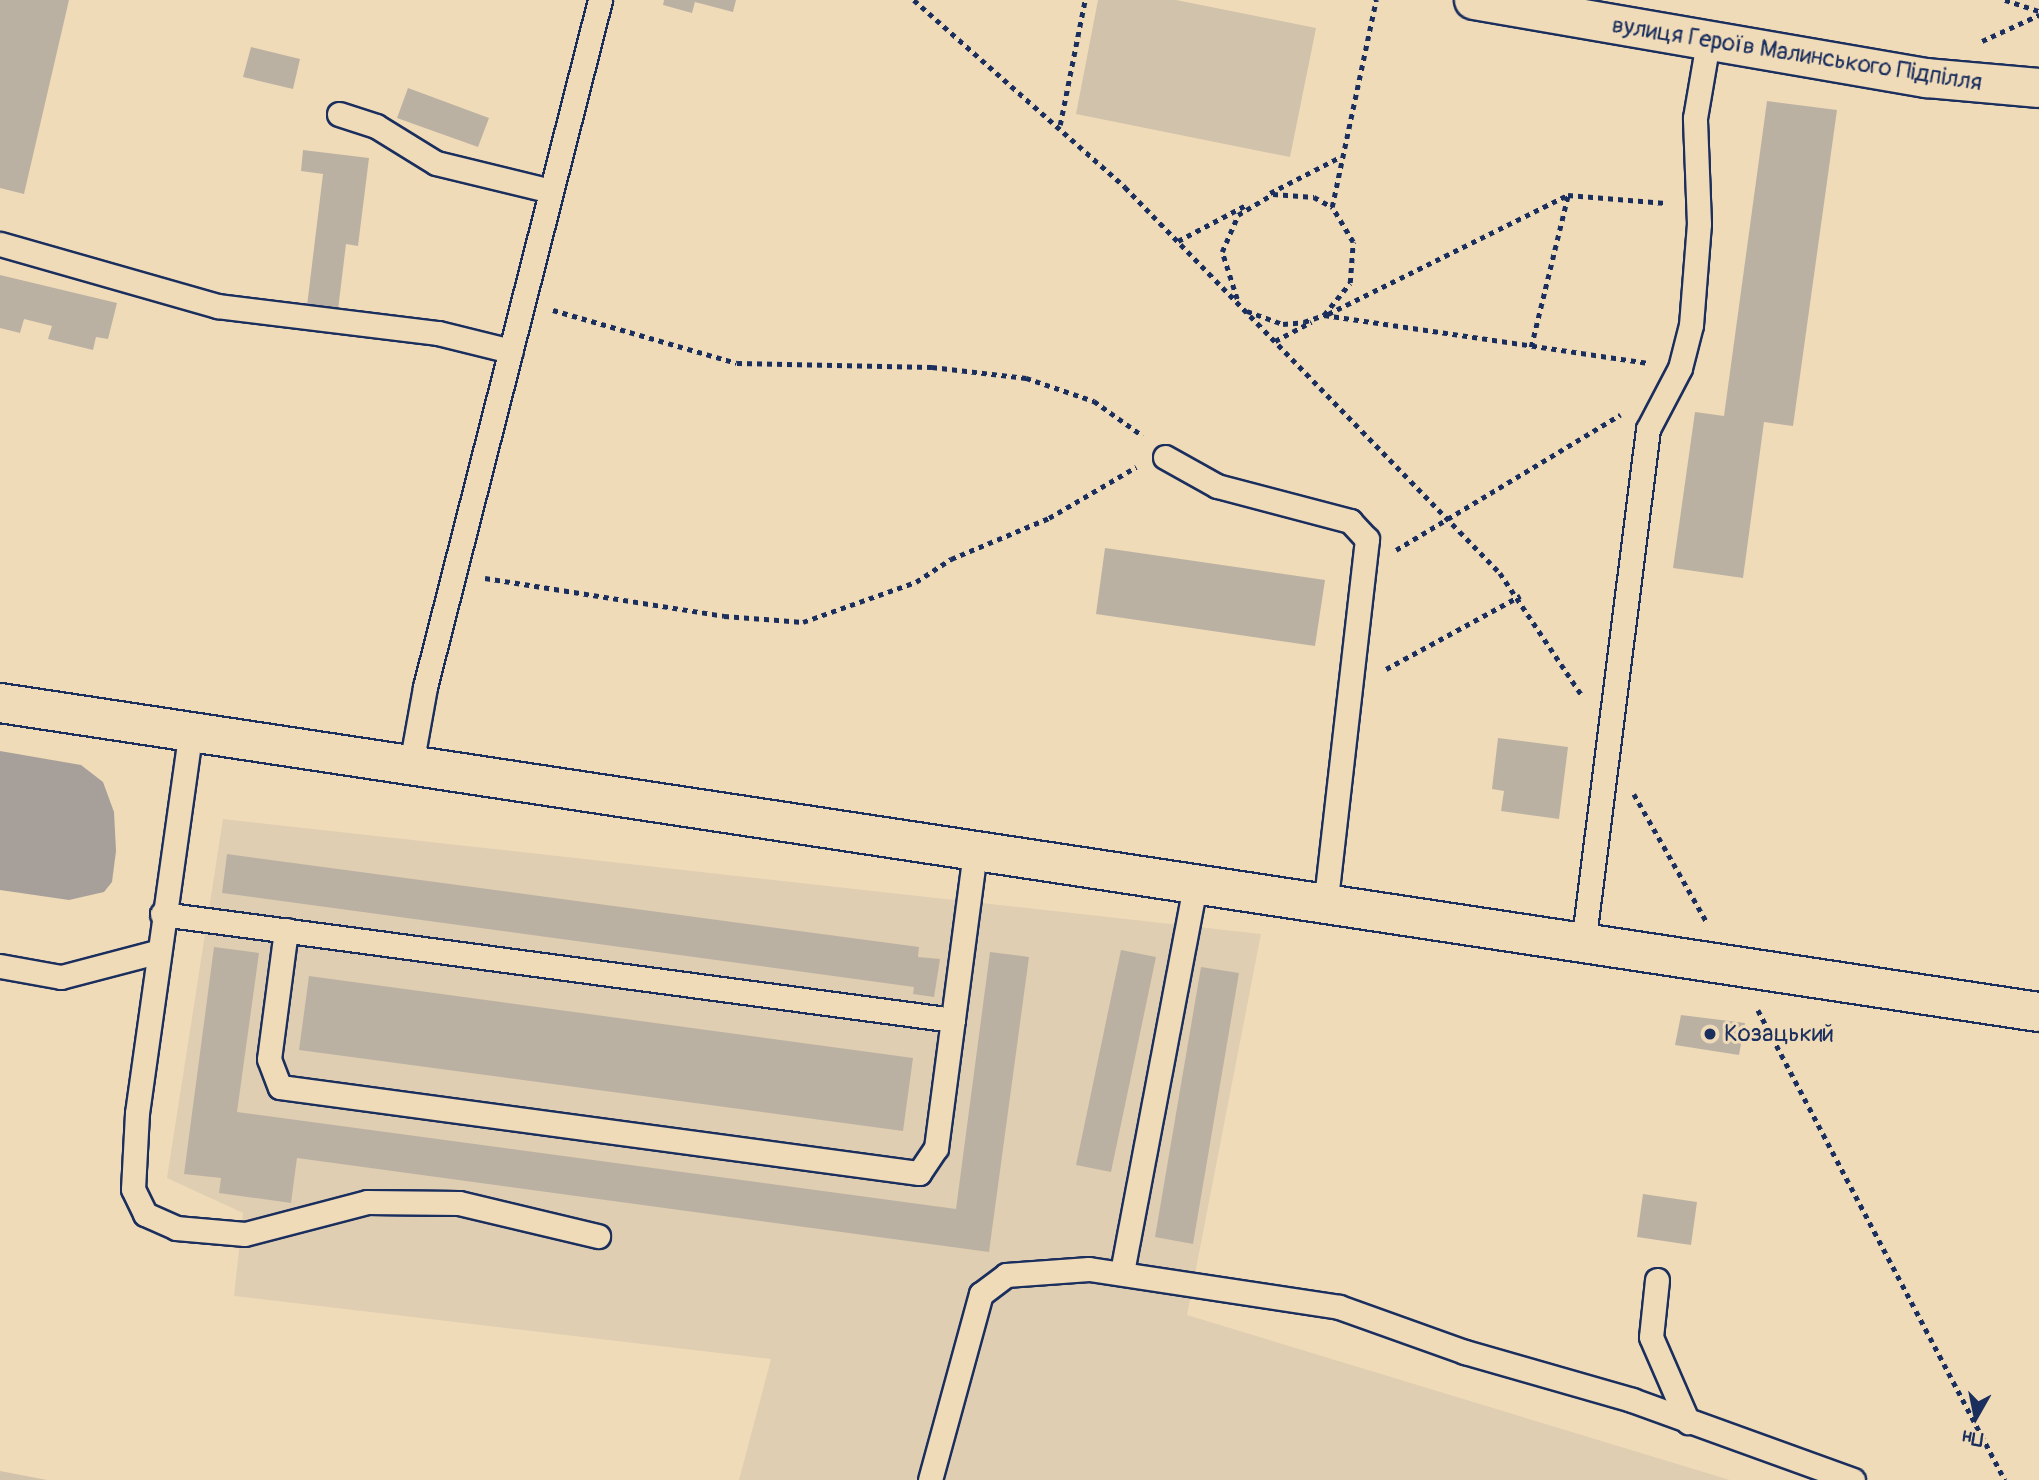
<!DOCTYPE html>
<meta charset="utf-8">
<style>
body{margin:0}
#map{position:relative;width:2039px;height:1480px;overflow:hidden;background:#f0dbb9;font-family:Pangolin,sans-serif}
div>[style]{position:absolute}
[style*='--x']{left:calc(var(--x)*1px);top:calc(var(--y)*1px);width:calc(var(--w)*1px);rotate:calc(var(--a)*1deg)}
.built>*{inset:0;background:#e0ceb2}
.green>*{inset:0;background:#d1c2ac}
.water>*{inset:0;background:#a7a09a}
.building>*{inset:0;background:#bbb1a3}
.path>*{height:4.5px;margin-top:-2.25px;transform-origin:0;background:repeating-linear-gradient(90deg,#1b2f5e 0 5px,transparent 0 10px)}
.roads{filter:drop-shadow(2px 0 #1b2f5e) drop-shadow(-2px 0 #1b2f5e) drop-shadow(0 2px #1b2f5e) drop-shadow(0 -2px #1b2f5e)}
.lane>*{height:23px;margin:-11.5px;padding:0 11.5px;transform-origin:11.5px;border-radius:11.5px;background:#f0dbb9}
.street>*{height:38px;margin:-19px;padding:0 19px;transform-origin:19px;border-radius:19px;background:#f0dbb9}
.dots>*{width:19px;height:19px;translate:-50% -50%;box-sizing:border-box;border:4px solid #f0dbb9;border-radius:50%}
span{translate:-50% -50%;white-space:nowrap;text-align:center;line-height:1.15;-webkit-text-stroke:6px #f0dbb9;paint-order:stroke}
.street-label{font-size:24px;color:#1b2f5e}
.poi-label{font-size:24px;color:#1b2f5e}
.left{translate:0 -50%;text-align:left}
.north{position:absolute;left:1941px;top:1382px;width:70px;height:70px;-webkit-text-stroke:5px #f0dbb9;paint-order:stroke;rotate:189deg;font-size:19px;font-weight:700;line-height:28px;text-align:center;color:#1b2f5e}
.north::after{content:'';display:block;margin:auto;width:24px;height:32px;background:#1b2f5e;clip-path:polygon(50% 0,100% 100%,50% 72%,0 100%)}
</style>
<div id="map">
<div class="built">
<i style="clip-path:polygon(223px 819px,1261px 934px,1187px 1315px,1730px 1480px,739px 1480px,771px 1359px,234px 1296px,243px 1213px,167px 1178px)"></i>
</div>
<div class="green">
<i style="clip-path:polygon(1098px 0,1176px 0,1316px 28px,1290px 157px,1076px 114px)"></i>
<i style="clip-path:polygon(0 1471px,47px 1480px,0 1480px)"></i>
</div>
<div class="water">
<i style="clip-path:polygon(0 751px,81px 765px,103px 782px,114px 812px,116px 851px,112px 882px,104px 892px,69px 900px,0 890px)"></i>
</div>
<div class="building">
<i style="clip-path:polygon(0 0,69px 0,24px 194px,0 188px)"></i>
<i style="clip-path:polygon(664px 0,736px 0,733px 12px,695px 2px,692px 13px,663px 5px)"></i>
<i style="clip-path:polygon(251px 47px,300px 59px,293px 89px,243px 77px)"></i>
<i style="clip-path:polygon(408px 88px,489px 118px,478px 147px,397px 118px)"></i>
<i style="clip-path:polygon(1767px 101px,1837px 110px,1793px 426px,1764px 422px,1743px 578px,1673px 568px,1695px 412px,1724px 416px)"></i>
<i style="clip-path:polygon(303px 150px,369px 158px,358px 246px,346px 244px,338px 310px,307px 306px,323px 174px,301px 171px)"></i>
<i style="clip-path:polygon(0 275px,117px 303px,108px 339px,96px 337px,93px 350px,48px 339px,52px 326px,24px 319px,20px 333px,0 328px)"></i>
<i style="clip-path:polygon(1105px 548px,1325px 580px,1315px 646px,1096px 614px)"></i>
<i style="clip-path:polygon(1498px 738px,1568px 747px,1559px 819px,1501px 811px,1504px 791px,1492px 789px)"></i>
<i style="clip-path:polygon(227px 854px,919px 947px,918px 957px,940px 959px,934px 997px,913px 994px,914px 987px,222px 893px)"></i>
<i style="clip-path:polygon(214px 947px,259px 953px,237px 1112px,956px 1209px,990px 952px,1029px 957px,989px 1252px,297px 1158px,291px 1203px,219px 1193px,221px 1178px,184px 1174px)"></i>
<i style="clip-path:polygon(1121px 950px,1156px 957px,1111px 1172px,1076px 1165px)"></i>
<i style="clip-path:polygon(1201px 967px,1239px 973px,1193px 1244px,1155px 1237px)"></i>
<i style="clip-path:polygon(309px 976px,913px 1058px,903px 1131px,299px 1050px)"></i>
<i style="clip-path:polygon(1681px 1015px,1745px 1023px,1739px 1055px,1675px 1045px)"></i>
<i style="clip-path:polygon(1643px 1194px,1697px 1202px,1691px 1245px,1637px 1237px)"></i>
</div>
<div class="path">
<i style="--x:914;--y:0;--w:282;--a:41.5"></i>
<i style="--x:1125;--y:187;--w:538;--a:45.83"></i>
<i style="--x:1500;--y:573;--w:146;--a:56.2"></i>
<i style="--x:2005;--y:0;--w:36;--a:18"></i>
<i style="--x:1982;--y:41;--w:63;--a:-24.5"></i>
<i style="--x:1060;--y:125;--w:127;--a:-78.7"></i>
<i style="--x:1270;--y:193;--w:79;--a:-27.2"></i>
<i style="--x:1178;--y:241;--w:77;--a:-27.9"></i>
<i style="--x:1237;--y:299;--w:49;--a:-107.7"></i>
<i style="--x:1222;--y:252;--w:40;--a:-66.6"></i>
<i style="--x:1238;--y:215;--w:41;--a:-31"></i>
<i style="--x:1273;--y:194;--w:41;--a:4.2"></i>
<i style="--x:1314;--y:197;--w:21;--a:29"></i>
<i style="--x:553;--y:310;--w:191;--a:16.1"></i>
<i style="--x:737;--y:363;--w:195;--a:1.2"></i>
<i style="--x:932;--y:367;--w:95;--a:6.7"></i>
<i style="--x:1026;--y:378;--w:72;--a:18.7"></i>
<i style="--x:1094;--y:401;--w:60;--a:35.5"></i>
<i style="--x:1247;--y:311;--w:38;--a:20"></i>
<i style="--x:1283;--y:324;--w:21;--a:-5"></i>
<i style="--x:1304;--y:322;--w:21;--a:-19"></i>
<i style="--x:1324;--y:315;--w:41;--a:-50.9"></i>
<i style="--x:1350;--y:283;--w:41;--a:-85.8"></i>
<i style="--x:1353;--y:242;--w:41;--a:-121"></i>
<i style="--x:1332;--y:207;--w:212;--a:-78"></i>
<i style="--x:1328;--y:314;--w:268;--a:-26.4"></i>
<i style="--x:1568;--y:195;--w:98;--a:4.7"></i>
<i style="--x:1324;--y:315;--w:328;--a:8.4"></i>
<i style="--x:1275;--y:341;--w:41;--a:-27.8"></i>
<i style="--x:1531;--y:347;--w:156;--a:-76.3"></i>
<i style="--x:1396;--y:550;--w:262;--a:-31.1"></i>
<i style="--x:485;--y:578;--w:242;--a:9"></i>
<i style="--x:724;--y:616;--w:79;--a:4.3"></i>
<i style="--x:803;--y:622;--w:120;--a:-19.5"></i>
<i style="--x:916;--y:582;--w:42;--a:-33.3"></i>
<i style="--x:951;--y:559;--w:106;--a:-22.7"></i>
<i style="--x:1049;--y:518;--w:101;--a:-30.4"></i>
<i style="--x:1386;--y:669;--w:153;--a:-28.6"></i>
<i style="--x:1634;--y:794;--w:146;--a:60.4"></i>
<i style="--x:1758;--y:1010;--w:531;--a:62.28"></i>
</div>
<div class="roads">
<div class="lane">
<i style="--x:339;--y:114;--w:39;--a:18"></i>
<i style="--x:376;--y:126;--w:70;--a:31.7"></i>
<i style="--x:436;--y:163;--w:118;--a:13.7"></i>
<i style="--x:0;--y:244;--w:226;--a:15.9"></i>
<i style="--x:217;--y:306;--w:223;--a:7"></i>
<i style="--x:438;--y:333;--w:75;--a:13.9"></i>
<i style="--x:1165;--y:457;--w:60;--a:29.1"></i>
<i style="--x:1217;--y:486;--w:138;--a:14.7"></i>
<i style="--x:1350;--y:521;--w:25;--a:47"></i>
<i style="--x:1367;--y:539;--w:370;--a:96.5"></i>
<i style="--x:191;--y:729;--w:388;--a:98"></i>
<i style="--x:137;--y:1113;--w:76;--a:93"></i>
<i style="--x:133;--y:1189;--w:28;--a:64"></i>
<i style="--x:145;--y:1214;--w:34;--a:24"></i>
<i style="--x:176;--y:1228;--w:69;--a:5"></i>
<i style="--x:245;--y:1234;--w:126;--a:-14.7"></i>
<i style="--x:367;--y:1202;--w:92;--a:0.6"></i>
<i style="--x:459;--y:1203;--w:143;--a:13.4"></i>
<i style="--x:411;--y:765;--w:79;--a:-79.8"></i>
<i style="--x:425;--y:687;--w:709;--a:-75.71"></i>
<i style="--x:162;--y:914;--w:798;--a:7.63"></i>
<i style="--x:286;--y:930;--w:130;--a:97.5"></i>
<i style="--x:269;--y:1059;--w:30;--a:69"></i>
<i style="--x:280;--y:1087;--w:645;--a:7.67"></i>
<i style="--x:919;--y:1173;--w:30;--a:-56"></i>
<i style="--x:936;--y:1148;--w:300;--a:-82.5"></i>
<i style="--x:1583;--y:945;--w:520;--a:-82.82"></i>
<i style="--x:1648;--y:429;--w:69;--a:-62.3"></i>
<i style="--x:1680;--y:368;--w:44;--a:-75.7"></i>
<i style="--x:1691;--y:325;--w:101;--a:-85.5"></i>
<i style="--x:1699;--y:224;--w:106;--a:-92.2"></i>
<i style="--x:1695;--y:118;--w:77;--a:-80.3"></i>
<i style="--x:0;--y:966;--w:62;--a:10.2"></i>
<i style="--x:61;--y:977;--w:98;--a:-14.7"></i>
<i style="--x:1122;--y:1272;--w:392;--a:-79.3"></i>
<i style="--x:1657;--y:1280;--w:57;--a:96"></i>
<i style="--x:1651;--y:1337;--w:93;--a:66.5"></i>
<i style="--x:930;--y:1480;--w:193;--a:-74.7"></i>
<i style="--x:981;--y:1294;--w:31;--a:-37"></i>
<i style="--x:1006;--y:1275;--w:83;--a:-4.1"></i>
<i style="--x:1089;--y:1269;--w:253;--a:8.6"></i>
<i style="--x:1339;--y:1307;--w:134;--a:19.7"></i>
<i style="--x:1465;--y:1352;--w:174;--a:16"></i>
<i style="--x:1632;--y:1400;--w:235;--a:19.9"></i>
</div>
<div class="street">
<i style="--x:1474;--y:0;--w:460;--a:9.8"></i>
<i style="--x:1927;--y:78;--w:112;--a:5.1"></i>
<i style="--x:0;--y:703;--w:2062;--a:8.62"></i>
</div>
</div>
<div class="dots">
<i style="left:1710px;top:1034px;background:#1b2f5e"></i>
</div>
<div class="street-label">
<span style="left:1797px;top:54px;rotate:9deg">вулиця Героїв Малинського Підпілля</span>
</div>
<div class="poi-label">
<span class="left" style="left:1724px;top:1034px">Козацький</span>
</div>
<div class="north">Пн</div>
</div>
